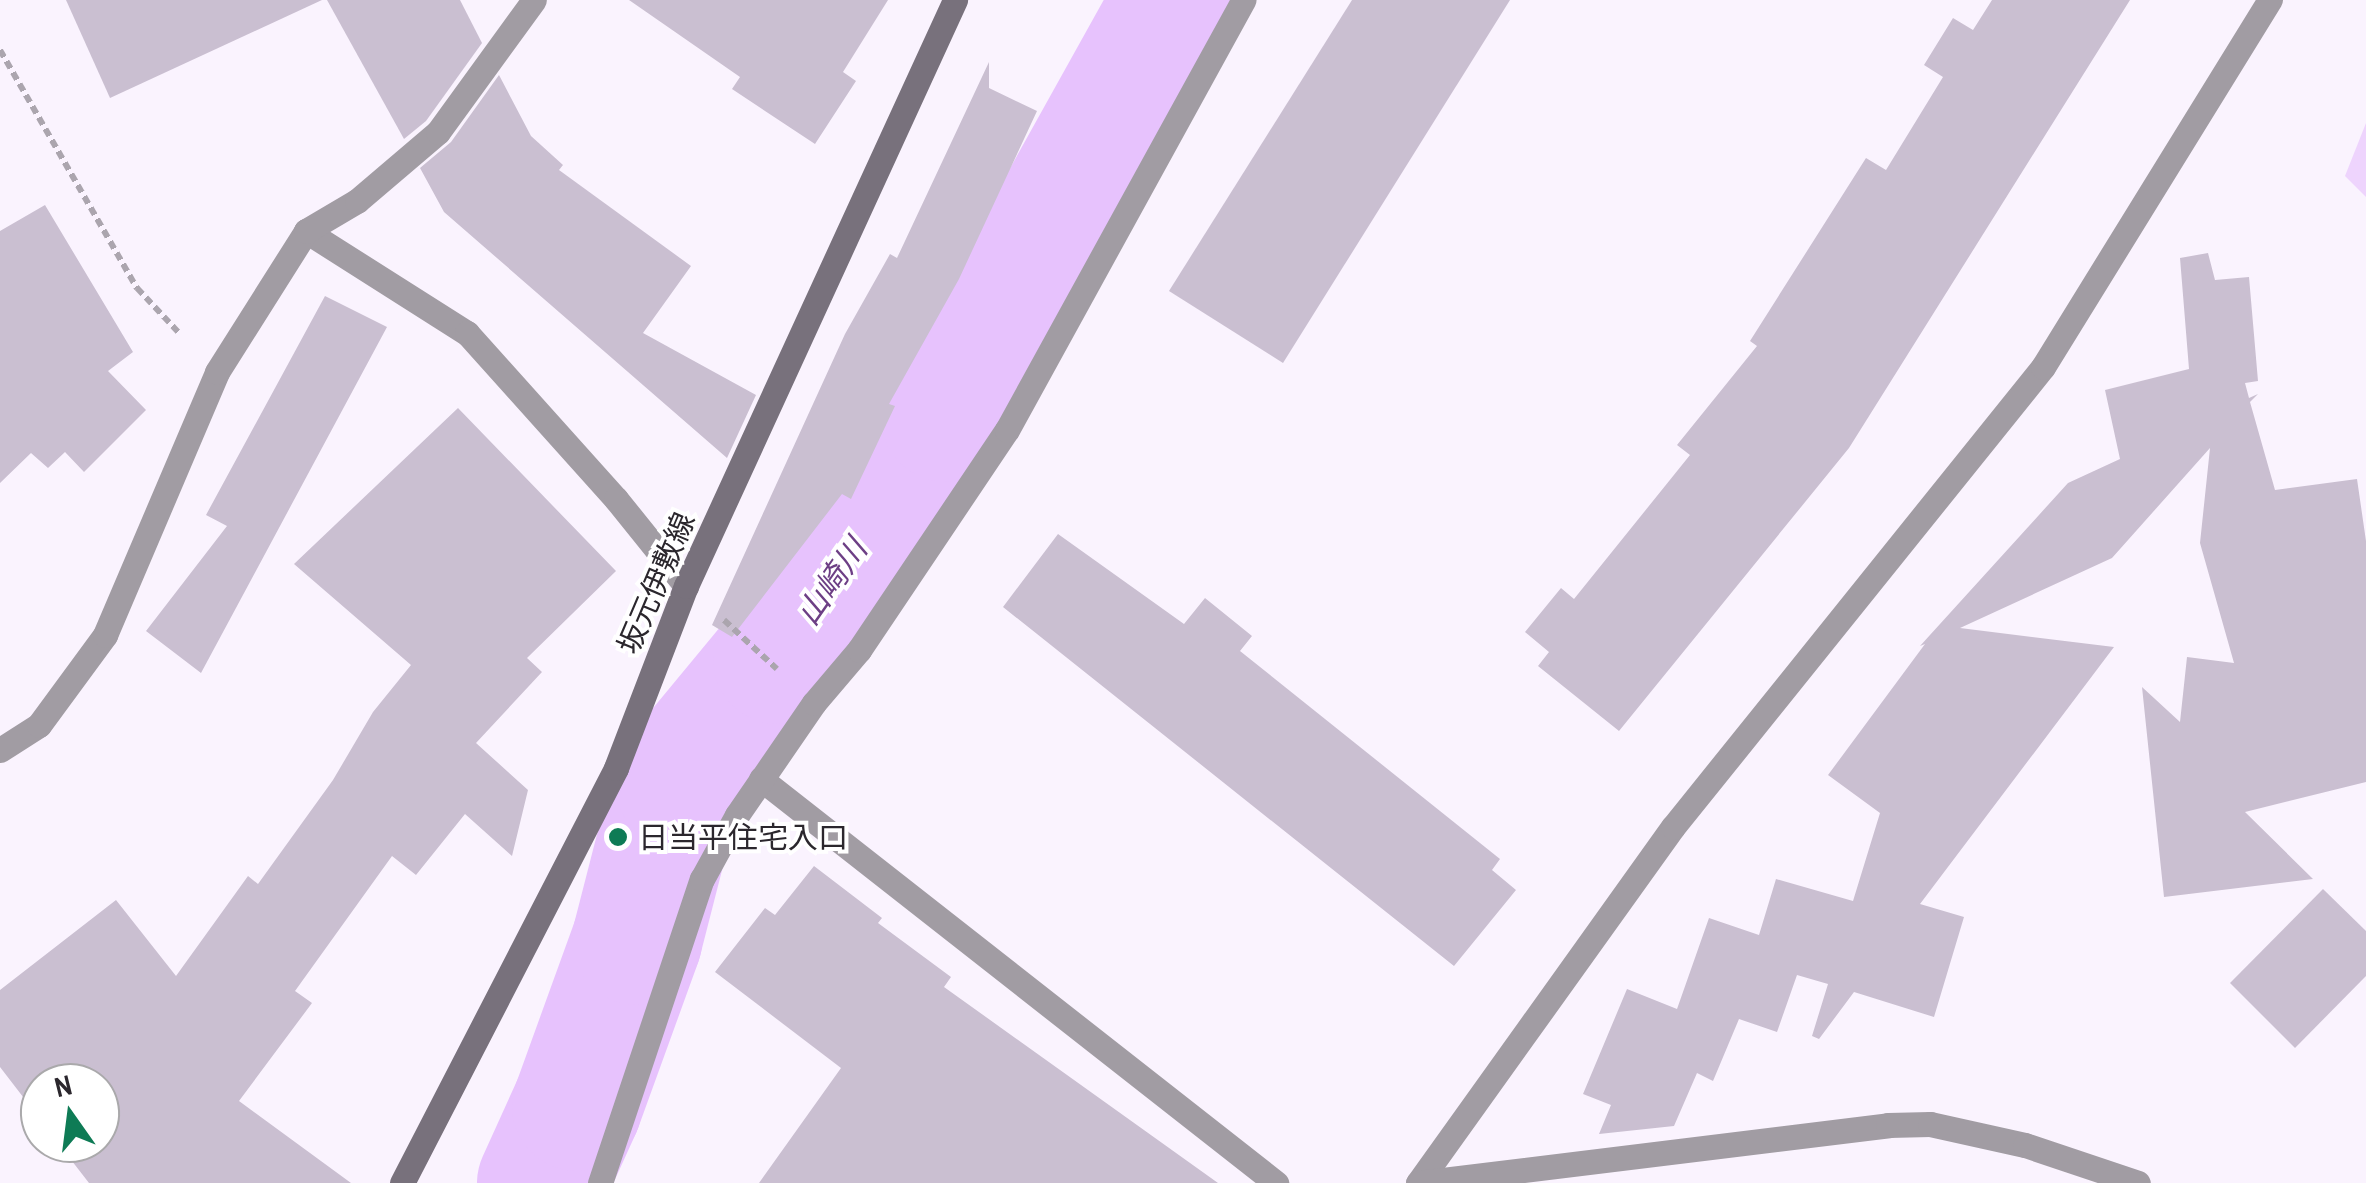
<!DOCTYPE html>
<meta charset="utf-8">
<style>
body{margin:0}
#map{position:relative;width:2366px;height:1183px;overflow:hidden;background:#faf3fe;font-family:"Archivo Narrow","Noto Sans JP",sans-serif}
div>[style]{position:absolute}
[style*='--x']{left:calc(var(--x)*1px);top:calc(var(--y)*1px);width:calc(var(--w)*1px);rotate:calc(var(--a)*1deg)}
.green>*{inset:0;background:#eed4fd}
.river>*{height:130px;margin:-65px;padding:0 65px;transform-origin:65px;border-radius:65px;background:#e7c2fd}
.building>*{inset:0;background:#cabfd1}
.path>*{height:6px;margin-top:-3px;transform-origin:0;background:repeating-linear-gradient(90deg,#aba5ae 0 8px,transparent 0 13px)}
.minor>*{height:25px;margin:-12.5px;padding:0 12.5px;transform-origin:12.5px;border-radius:12.5px;background:#a19ca3}
.secondary>*{height:25px;margin:-12.5px;padding:0 12.5px;transform-origin:12.5px;border-radius:12.5px;background:#78717c}
.dots>*{width:28px;height:28px;translate:-50% -50%;box-sizing:border-box;border:5px solid #fff;border-radius:50%}
span{translate:-50% -50%;white-space:nowrap;text-align:center;line-height:1.15;-webkit-text-stroke:8px #fff;paint-order:stroke}
.street-label{font-size:30px;color:#2b272d}
.poi-label{font-size:30px;color:#2b272d}
.left{translate:0 -50%;text-align:left}
.water-label{font-size:32px;color:#6d3f85;font-style:italic}
.north{position:absolute;left:20px;top:1063px;width:100px;height:100px;box-sizing:border-box;background:#fff;border:2px solid #aaa9ab;border-radius:50%;rotate:346deg;font-size:28px;font-weight:700;line-height:40px;text-align:center;color:#2b272d}
.north::after{content:'';display:block;margin:auto;width:35px;height:45px;background:#0e7b55;clip-path:polygon(50% 0,100% 100%,50% 72%,0 100%)}
</style>
<div id="map">
<div class="green">
<i style="clip-path:polygon(2366px 123px,2366px 197px,2345px 176px)"></i>
</div>
<div class="river">
<i style="--x:542;--y:1183;--w:85;--a:-65.6"></i>
<i style="--x:577;--y:1106;--w:177;--a:-70.1"></i>
<i style="--x:637;--y:940;--w:165;--a:-75.6"></i>
<i style="--x:678;--y:780;--w:157;--a:-50.4"></i>
<i style="--x:778;--y:659;--w:295;--a:-55.2"></i>
<i style="--x:946;--y:417;--w:477;--a:-60.9"></i>
</div>
<div class="building">
<i style="clip-path:polygon(66px 0,322px 0,110px 98px)"></i>
<i style="clip-path:polygon(327px 0,460px 0,482px 43px,426px 121px,404px 139px)"></i>
<i style="clip-path:polygon(629px 0,888px 0,843px 72px,856px 81px,815px 144px,732px 89px,740px 77px)"></i>
<i style="clip-path:polygon(1352px 0,1510px 0,1283px 363px,1169px 291px)"></i>
<i style="clip-path:polygon(1992px 0,2130px 0,1849px 448px,1619px 731px,1538px 666px,1549px 652px,1525px 632px,1561px 588px,1574px 599px,1690px 455px,1677px 445px,1757px 346px,1750px 341px,1866px 158px,1886px 170px,1943px 77px,1924px 65px,1953px 18px,1973px 30px)"></i>
<i style="clip-path:polygon(989px 62px,989px 88px,1037px 111px,959px 279px,889px 404px,895px 406px,851px 499px,842px 494px,732px 637px,712px 625px,845px 334px,890px 254px,897px 258px)"></i>
<i style="clip-path:polygon(499px 75px,531px 136px,563px 165px,559px 170px,691px 266px,643px 333px,756px 395px,727px 458px,444px 212px,420px 168px,451px 142px)"></i>
<i style="clip-path:polygon(45px 205px,133px 352px,108px 371px,146px 410px,84px 472px,65px 452px,48px 468px,31px 453px,0 483px,0 231px)"></i>
<i style="clip-path:polygon(2208px 253px,2215px 280px,2249px 277px,2258px 381px,2245px 383px,2249px 398px,2258px 394px,2250px 402px,2275px 490px,2357px 479px,2366px 541px,2366px 782px,2245px 812px,2313px 879px,2164px 897px,2142px 687px,2180px 722px,2187px 657px,2234px 663px,2200px 543px,2210px 448px,2112px 558px,1960px 628px,2114px 647px,1920px 904px,1964px 917px,1934px 1017px,1854px 992px,1819px 1039px,1812px 1036px,1828px 984px,1797px 975px,1777px 1032px,1739px 1019px,1713px 1081px,1697px 1073px,1674px 1126px,1599px 1134px,1611px 1105px,1583px 1094px,1627px 989px,1677px 1009px,1709px 918px,1759px 935px,1776px 879px,1853px 901px,1880px 813px,1828px 775px,1925px 644px,1920px 646px,2068px 483px,2120px 459px,2105px 390px,2189px 369px,2180px 258px)"></i>
<i style="clip-path:polygon(325px 296px,387px 327px,201px 673px,146px 631px,227px 526px,206px 515px)"></i>
<i style="clip-path:polygon(458px 408px,616px 571px,527px 658px,542px 672px,476px 743px,528px 790px,512px 856px,465px 814px,416px 875px,392px 856px,295px 991px,312px 1003px,239px 1101px,351px 1183px,89px 1183px,58px 1143px,100px 1143px,100px 1083px,40px 1083px,40px 1119px,0 1067px,0 990px,116px 900px,176px 976px,248px 876px,258px 884px,333px 780px,373px 712px,411px 665px,294px 564px)"></i>
<i style="clip-path:polygon(1058px 534px,1184px 624px,1205px 598px,1252px 636px,1240px 651px,1500px 859px,1492px 870px,1516px 890px,1454px 966px,1003px 607px)"></i>
<i style="clip-path:polygon(814px 866px,882px 918px,878px 923px,951px 977px,944px 987px,1218px 1183px,759px 1183px,841px 1068px,715px 972px,765px 908px,775px 915px)"></i>
<i style="clip-path:polygon(2323px 889px,2366px 931px,2366px 976px,2295px 1048px,2230px 983px)"></i>
</div>
<div class="path">
<i style="--x:0;--y:50;--w:275;--a:60.1"></i>
<i style="--x:137;--y:288;--w:64;--a:46.9"></i>
<i style="--x:724;--y:620;--w:72;--a:42.8"></i>
</div>
<div class="minor">
<i style="--x:306;--y:231;--w:191;--a:32.4"></i>
<i style="--x:467;--y:333;--w:223;--a:48.1"></i>
<i style="--x:616;--y:499;--w:112;--a:51.2"></i>
<i style="--x:0;--y:750;--w:46;--a:-32.7"></i>
<i style="--x:39;--y:725;--w:112;--a:-53.7"></i>
<i style="--x:105;--y:635;--w:286;--a:-66.9"></i>
<i style="--x:217;--y:372;--w:167;--a:-57.7"></i>
<i style="--x:306;--y:231;--w:59;--a:-30.5"></i>
<i style="--x:357;--y:201;--w:106;--a:-40.4"></i>
<i style="--x:438;--y:132;--w:163;--a:-54"></i>
<i style="--x:761;--y:779;--w:655;--a:38.11"></i>
<i style="--x:600;--y:1183;--w:321;--a:-71.5"></i>
<i style="--x:702;--y:879;--w:73;--a:-61.3"></i>
<i style="--x:737;--y:815;--w:136;--a:-55.5"></i>
<i style="--x:814;--y:703;--w:70;--a:-49.7"></i>
<i style="--x:859;--y:650;--w:265;--a:-56.1"></i>
<i style="--x:1007;--y:430;--w:491;--a:-61.2"></i>
<i style="--x:1418;--y:1183;--w:438;--a:-54.4"></i>
<i style="--x:1673;--y:827;--w:590;--a:-51.19"></i>
<i style="--x:2043;--y:367;--w:432;--a:-58.3"></i>
<i style="--x:1418;--y:1183;--w:474;--a:-7"></i>
<i style="--x:1888;--y:1125;--w:42;--a:-1.4"></i>
<i style="--x:1930;--y:1124;--w:97;--a:12.5"></i>
<i style="--x:2025;--y:1145;--w:119;--a:18.6"></i>
</div>
<div class="secondary">
<i style="--x:402;--y:1183;--w:467;--a:-62.7"></i>
<i style="--x:616;--y:768;--w:195;--a:-69"></i>
<i style="--x:686;--y:586;--w:645;--a:-65.34"></i>
</div>
<div class="dots">
<i style="left:618px;top:837px;background:#0e7b55"></i>
</div>
<div class="street-label">
<span style="left:656px;top:583px;rotate:-67deg">坂元伊敷線</span>
</div>
<div class="poi-label">
<span class="left" style="left:638px;top:837px">日当平住宅入口</span>
</div>
<div class="water-label">
<span style="left:832px;top:582px;rotate:-55deg">山崎川</span>
</div>
<div class="north">N</div>
</div>
